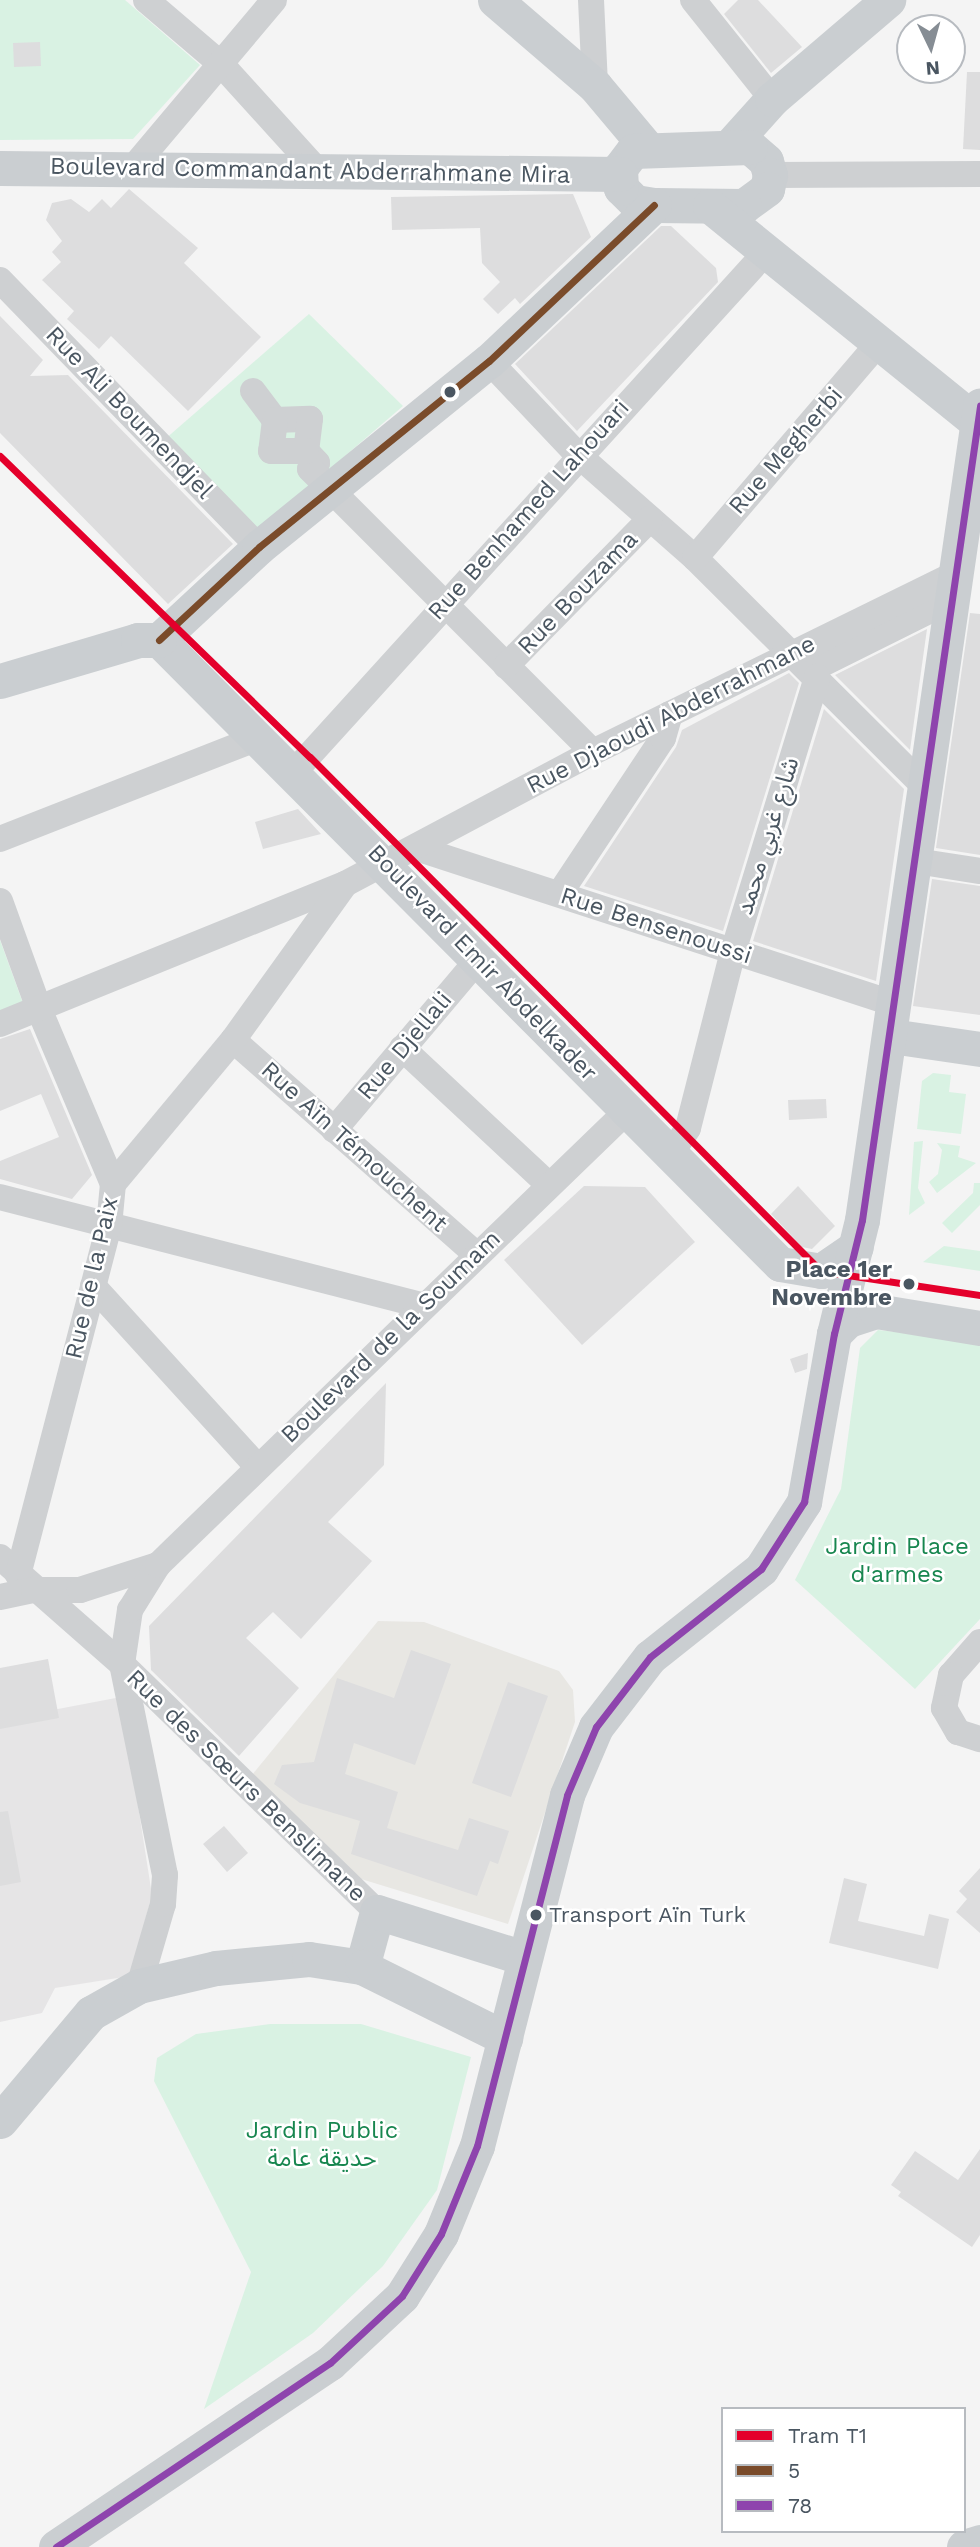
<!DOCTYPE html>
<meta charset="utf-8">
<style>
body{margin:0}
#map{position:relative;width:980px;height:2547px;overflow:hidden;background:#f4f4f4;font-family:"Work Sans","Noto Sans Arabic",sans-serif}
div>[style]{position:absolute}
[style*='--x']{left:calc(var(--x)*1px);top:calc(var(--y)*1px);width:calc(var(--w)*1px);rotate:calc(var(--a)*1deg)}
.commercial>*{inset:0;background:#e8e7e3}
.education>*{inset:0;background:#e6e5e6}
.green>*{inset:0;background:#d9f2e3}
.building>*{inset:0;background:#ddddde}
.minor>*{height:26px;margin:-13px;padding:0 13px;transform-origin:13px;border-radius:13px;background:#ced0d2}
.major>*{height:35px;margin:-17.5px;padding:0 17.5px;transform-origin:17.5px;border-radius:17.5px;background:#caced1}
.bus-1>*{height:7px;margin:-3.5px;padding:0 3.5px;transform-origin:3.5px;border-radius:3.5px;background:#7a4b2a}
.bus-2>*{height:7px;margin:-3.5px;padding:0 3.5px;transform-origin:3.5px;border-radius:3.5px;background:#8e44ad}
.tram-1>*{height:7px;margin:-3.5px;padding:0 3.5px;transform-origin:3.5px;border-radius:3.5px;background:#e4002b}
.dots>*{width:19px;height:19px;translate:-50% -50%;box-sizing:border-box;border:4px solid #fff;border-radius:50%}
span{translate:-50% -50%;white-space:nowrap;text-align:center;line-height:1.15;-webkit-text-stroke:5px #fff;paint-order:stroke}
.bus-label{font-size:22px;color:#4a5661}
.left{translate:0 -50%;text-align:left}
.street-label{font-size:24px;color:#4a5661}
.stop-label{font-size:24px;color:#4a5661;font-weight:700}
.right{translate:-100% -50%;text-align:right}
.park-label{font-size:24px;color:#17864f}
.legend{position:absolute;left:721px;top:2407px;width:245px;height:126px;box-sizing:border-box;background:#fff;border:2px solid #b7bbc0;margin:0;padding:9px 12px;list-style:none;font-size:21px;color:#4a5661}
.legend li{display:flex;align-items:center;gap:14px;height:35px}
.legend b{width:35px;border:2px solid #b7bbc0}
.north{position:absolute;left:896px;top:14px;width:70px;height:70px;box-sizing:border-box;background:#fff;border:2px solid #b7bbc0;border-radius:50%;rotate:175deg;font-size:19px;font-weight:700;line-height:28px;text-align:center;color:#4a5661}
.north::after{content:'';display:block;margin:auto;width:24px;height:32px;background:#868d94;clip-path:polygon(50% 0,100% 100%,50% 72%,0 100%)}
</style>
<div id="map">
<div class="commercial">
<i style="clip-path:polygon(378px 1621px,424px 1622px,559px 1671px,573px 1690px,575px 1722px,508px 1924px,348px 1875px,252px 1775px)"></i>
</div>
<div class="education">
<i style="clip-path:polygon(121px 1697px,152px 1895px,130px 1976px,55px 1988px,42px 2013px,0 2022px,0 1720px)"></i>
</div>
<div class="green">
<i style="clip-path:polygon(0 0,125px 0,200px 65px,133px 139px,0 140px)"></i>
<i style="clip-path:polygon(309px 314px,403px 406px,258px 531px,164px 440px)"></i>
<i style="clip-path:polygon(0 940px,24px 1006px,0 1016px)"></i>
<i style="clip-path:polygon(933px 1073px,951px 1075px,949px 1092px,966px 1094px,961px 1134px,917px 1129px,922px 1081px)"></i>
<i style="clip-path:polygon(923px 1141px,918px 1188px,925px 1203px,909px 1215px,914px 1142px)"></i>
<i style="clip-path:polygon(937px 1143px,960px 1146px,958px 1157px,976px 1163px,937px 1193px,929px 1182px,938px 1174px,942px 1150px)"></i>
<i style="clip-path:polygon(974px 1183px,980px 1183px,980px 1205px,952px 1233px,942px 1223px,973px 1193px)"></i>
<i style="clip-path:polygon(944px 1246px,980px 1251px,980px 1271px,923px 1262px)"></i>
<i style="clip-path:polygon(878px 1330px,980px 1341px,980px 1619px,915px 1689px,795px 1580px,841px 1489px,860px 1348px)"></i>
<i style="clip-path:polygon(270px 2024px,361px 2024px,471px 2057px,437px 2190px,383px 2266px,313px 2333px,204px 2409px,251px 2272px,154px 2081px,157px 2058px,196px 2034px)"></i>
</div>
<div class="building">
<i style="clip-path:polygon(738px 0,758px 0,802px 47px,771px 73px,724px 14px)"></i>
<i style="clip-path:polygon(40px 42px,41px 66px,14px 67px,13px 43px)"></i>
<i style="clip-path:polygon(967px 72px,980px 72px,980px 150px,963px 149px)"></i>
<i style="clip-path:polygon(129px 189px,198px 248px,184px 263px,261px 337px,188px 411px,111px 336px,99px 349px,67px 319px,74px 311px,42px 280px,61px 262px,52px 252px,62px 241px,46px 220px,52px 203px,71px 199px,89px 212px,102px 199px,111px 208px)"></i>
<i style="clip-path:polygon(573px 194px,591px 237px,520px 304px,515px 298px,498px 314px,483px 299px,500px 282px,482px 263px,480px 228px,392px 230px,391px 197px)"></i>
<i style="clip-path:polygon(661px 226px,671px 226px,716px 268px,718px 282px,577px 431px,515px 364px)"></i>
<i style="clip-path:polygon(0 316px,43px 360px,30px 376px,68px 375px,233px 544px,168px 604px,0 433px)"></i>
<i style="clip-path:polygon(970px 613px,980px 614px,980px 855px,936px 848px)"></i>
<i style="clip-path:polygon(927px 629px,910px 750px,835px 675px)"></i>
<i style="clip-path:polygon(789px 673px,799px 683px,723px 931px,584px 886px,676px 747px,682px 730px)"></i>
<i style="clip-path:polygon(824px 709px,904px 789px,876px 981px,753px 941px)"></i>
<i style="clip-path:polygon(298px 809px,321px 834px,263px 849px,255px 822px)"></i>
<i style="clip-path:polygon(932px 879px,980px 886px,980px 1015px,913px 1006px)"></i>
<i style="clip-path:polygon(30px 1029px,92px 1175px,72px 1199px,0 1179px,0 1161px,59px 1137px,41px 1094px,0 1111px,0 1039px)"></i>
<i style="clip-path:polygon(826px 1099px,827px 1118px,789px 1120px,788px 1100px)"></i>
<i style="clip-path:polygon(584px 1186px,645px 1187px,695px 1242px,582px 1345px,504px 1260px)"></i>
<i style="clip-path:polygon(798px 1186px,835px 1226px,812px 1249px,802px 1247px,771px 1214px)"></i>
<i style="clip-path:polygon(808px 1353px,807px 1369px,795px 1373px,790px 1359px)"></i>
<i style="clip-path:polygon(386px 1383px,384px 1465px,328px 1522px,372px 1561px,301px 1639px,273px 1612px,246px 1638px,299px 1688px,239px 1756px,151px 1670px,149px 1626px)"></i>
<i style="clip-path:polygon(411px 1650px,451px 1664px,415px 1765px,354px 1743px,345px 1774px,398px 1792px,387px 1828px,458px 1850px,469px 1818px,509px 1831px,498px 1864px,490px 1861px,477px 1896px,351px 1854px,360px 1821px,300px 1803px,274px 1784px,282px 1765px,314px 1762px,337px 1678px,394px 1698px)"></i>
<i style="clip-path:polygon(48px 1659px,59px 1718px,0 1729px,0 1668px)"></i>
<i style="clip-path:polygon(508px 1682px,548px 1696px,511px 1797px,472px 1783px)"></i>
<i style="clip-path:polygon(8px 1811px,21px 1882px,0 1886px,0 1812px)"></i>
<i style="clip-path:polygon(224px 1826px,248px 1853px,227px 1872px,203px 1844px)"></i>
<i style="clip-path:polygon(980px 1868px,980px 1933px,956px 1912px,967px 1899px,959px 1891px)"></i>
<i style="clip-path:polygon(844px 1878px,867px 1884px,858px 1921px,924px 1936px,929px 1914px,949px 1919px,938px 1969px,829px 1943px)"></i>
<i style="clip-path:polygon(980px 2149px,980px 2235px,972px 2247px,898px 2196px,901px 2192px,891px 2185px,915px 2151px,958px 2180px)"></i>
</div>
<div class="minor">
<i style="--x:146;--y:0;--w:99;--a:40.5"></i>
<i style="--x:221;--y:64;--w:144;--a:47.8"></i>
<i style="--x:591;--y:0;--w:86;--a:87.3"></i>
<i style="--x:693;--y:0;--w:127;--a:51.4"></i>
<i style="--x:131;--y:170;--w:222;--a:-49.9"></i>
<i style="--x:770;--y:175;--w:210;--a:-0.3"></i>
<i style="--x:0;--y:280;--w:372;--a:45.9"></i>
<i style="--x:489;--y:361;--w:128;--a:46.6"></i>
<i style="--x:577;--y:454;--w:157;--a:41.4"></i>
<i style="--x:695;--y:558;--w:326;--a:44.9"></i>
<i style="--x:253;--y:391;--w:36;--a:53"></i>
<i style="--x:275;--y:420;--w:35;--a:-2"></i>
<i style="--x:310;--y:419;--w:32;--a:97"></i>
<i style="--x:306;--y:451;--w:16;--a:47"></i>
<i style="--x:317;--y:463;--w:9;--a:139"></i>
<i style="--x:310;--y:469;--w:400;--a:45"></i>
<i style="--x:275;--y:420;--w:31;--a:97"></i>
<i style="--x:271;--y:451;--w:35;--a:0"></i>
<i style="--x:695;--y:558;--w:280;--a:-49.5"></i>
<i style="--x:506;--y:666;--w:206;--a:-45.6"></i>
<i style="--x:810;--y:670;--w:162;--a:-26.4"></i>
<i style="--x:295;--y:771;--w:702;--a:-47.77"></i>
<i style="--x:0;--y:839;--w:279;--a:-21.4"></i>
<i style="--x:416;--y:848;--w:504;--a:18.04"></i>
<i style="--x:916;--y:861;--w:65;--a:8.9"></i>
<i style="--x:560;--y:893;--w:186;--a:-56.4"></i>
<i style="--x:663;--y:738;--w:25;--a:-74"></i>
<i style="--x:0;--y:901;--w:115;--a:70.1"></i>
<i style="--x:39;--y:1009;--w:190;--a:67.1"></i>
<i style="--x:0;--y:1024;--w:372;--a:-22.1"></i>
<i style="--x:345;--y:884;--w:281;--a:-28"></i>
<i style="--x:593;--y:752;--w:408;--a:-26.2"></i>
<i style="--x:233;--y:1040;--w:324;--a:41.4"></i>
<i style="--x:402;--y:1048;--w:201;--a:43"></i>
<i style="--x:334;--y:1130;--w:220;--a:-49.8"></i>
<i style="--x:670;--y:1155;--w:32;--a:-56"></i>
<i style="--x:688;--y:1128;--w:182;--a:-75.7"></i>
<i style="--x:733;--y:952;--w:288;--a:-73"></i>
<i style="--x:0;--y:1197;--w:435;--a:14.4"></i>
<i style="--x:93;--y:1286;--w:244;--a:47.7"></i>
<i style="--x:0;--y:1557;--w:162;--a:41.3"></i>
<i style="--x:122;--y:1664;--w:356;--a:44.2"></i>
<i style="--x:18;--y:1575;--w:361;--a:-75.4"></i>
<i style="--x:109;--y:1226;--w:42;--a:-84.6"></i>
<i style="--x:113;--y:1184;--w:187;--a:-50.2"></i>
<i style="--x:233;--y:1040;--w:192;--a:-54.3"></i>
<i style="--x:0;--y:1597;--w:35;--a:-12"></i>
<i style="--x:34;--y:1590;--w:46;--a:0"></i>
<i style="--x:80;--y:1590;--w:82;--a:-17.8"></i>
<i style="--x:980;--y:1642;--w:44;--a:131.3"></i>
<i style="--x:951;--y:1675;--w:34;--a:102"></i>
<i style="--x:944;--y:1708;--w:28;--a:60"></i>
<i style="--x:958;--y:1732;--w:23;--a:18"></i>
<i style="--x:139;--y:1986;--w:85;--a:-73.7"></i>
<i style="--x:163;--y:1904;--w:29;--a:-86"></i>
<i style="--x:165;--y:1875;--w:215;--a:-101.5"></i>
<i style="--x:122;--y:1664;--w:55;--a:-81.6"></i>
<i style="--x:130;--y:1610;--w:53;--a:-58.1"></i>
<i style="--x:158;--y:1565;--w:653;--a:-44.07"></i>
</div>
<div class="major">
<i style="--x:495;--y:0;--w:132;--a:40.7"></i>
<i style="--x:595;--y:86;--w:81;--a:50"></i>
<i style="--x:729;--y:147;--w:64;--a:-48.1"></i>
<i style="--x:772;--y:99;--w:153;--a:-40.5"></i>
<i style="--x:750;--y:147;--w:21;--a:41"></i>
<i style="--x:766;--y:161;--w:15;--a:74"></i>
<i style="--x:770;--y:175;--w:14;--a:102"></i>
<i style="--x:767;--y:189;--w:29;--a:144"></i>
<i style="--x:744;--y:206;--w:90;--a:-179.4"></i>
<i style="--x:654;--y:205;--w:19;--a:-171"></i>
<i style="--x:635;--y:202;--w:20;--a:-135"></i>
<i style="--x:621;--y:188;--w:20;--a:-93"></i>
<i style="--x:620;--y:168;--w:21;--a:-53"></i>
<i style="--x:633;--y:151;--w:117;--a:-2"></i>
<i style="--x:0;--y:168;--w:620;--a:0.55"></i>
<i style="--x:710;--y:206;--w:348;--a:39"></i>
<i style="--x:159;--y:640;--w:880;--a:45.14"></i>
<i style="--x:780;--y:1264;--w:42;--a:9.7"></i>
<i style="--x:821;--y:1271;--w:42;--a:-34.4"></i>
<i style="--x:159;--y:640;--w:137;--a:-42.9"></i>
<i style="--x:259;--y:547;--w:296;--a:-39"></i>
<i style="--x:489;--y:361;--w:227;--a:-43.4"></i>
<i style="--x:0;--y:681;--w:144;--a:-16.5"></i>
<i style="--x:138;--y:640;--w:21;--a:0"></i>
<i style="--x:891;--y:1036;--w:90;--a:8.3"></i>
<i style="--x:834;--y:1334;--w:20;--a:-45"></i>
<i style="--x:848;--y:1320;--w:29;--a:-18"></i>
<i style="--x:876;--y:1311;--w:105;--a:9.3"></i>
<i style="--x:362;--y:1967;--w:57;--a:-74.7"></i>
<i style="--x:377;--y:1912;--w:154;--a:17.4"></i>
<i style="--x:0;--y:2121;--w:141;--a:-49.9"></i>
<i style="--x:91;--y:2013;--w:55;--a:-29.4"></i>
<i style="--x:139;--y:1986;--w:79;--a:-13.2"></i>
<i style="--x:216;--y:1968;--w:93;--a:-5.5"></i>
<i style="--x:309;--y:1959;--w:54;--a:8.6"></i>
<i style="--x:362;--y:1967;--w:160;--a:26.4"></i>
<i style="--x:56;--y:2547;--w:330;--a:-33.9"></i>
<i style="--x:330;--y:2363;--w:98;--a:-42.9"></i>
<i style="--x:402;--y:2296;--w:73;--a:-57.8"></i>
<i style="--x:441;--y:2234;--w:95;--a:-67.8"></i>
<i style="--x:477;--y:2146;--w:362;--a:-75.6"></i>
<i style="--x:567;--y:1795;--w:74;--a:-66.9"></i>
<i style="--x:596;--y:1727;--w:88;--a:-52.4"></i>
<i style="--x:650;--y:1657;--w:142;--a:-38.4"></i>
<i style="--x:761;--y:1569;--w:80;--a:-57.3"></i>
<i style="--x:804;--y:1502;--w:171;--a:-79.9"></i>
<i style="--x:834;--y:1334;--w:117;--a:-76.2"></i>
<i style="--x:862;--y:1220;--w:823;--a:-81.75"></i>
<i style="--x:964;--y:2547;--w:17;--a:-17"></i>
</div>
<div class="bus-1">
<i style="--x:159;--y:640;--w:137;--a:-42.9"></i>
<i style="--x:259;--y:547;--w:296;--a:-39"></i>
<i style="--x:489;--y:361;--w:227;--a:-43.4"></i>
</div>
<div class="bus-2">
<i style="--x:56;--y:2547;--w:330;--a:-33.9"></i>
<i style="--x:330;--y:2363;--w:98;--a:-42.9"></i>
<i style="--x:402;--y:2296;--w:73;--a:-57.8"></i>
<i style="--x:441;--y:2234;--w:95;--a:-67.8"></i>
<i style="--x:477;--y:2146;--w:362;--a:-75.6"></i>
<i style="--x:567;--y:1795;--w:74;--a:-66.9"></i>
<i style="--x:596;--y:1727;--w:88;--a:-52.4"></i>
<i style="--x:650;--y:1657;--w:142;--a:-38.4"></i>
<i style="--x:761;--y:1569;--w:80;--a:-57.3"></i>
<i style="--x:804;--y:1502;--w:171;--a:-79.9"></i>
<i style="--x:834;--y:1334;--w:117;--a:-76.2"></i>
<i style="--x:862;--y:1220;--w:823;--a:-81.75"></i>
</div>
<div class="tram-1">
<i style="--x:0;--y:456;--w:432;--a:44.2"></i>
<i style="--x:310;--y:757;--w:725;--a:45.17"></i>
<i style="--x:821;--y:1271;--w:161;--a:8.6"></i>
</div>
<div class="dots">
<i style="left:450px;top:392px;background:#4a5661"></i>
<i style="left:909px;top:1284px;background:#4a5661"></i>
<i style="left:536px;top:1915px;background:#4a5661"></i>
</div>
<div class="bus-label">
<span class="left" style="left:549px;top:1915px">Transport Aïn Turk</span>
</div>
<div class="street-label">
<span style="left:310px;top:171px;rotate:1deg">Boulevard Commandant Abderrahmane Mira</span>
<span style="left:129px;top:413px;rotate:46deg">Rue Ali Boumendjel</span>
<span style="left:786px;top:451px;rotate:-49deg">Rue Megherbi</span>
<span style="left:529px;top:510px;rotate:-48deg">Rue Benhamed Lahouari</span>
<span style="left:578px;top:593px;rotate:-46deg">Rue Bouzama</span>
<span style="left:671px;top:715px;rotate:-27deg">Rue Djaoudi Abderrahmane</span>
<span style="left:768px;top:836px;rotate:-73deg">شارع غربي محمد</span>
<span style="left:656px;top:926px;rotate:18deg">Rue Bensenoussi</span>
<span style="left:482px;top:963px;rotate:46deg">Boulevard Emir Abdelkader</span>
<span style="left:405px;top:1046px;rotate:-50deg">Rue Djellali</span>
<span style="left:354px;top:1147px;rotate:42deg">Rue Aïn Témouchent</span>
<span style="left:92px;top:1278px;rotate:-77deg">Rue de la Paix</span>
<span style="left:391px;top:1337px;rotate:-44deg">Boulevard de la Soumam</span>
<span style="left:246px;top:1786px;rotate:44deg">Rue des Sœurs Benslimane</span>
</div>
<div class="stop-label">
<span class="right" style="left:892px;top:1284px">Place 1er<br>Novembre</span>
</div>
<div class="park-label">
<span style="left:897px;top:1561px">Jardin Place<br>d'armes</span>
<span style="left:322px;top:2145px">Jardin Public<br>حديقة عامة</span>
</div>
<ul class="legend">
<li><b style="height:9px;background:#e4002b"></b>Tram T1</li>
<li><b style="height:9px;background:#7a4b2a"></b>5</li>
<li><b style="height:9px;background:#8e44ad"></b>78</li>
</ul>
<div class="north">N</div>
</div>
